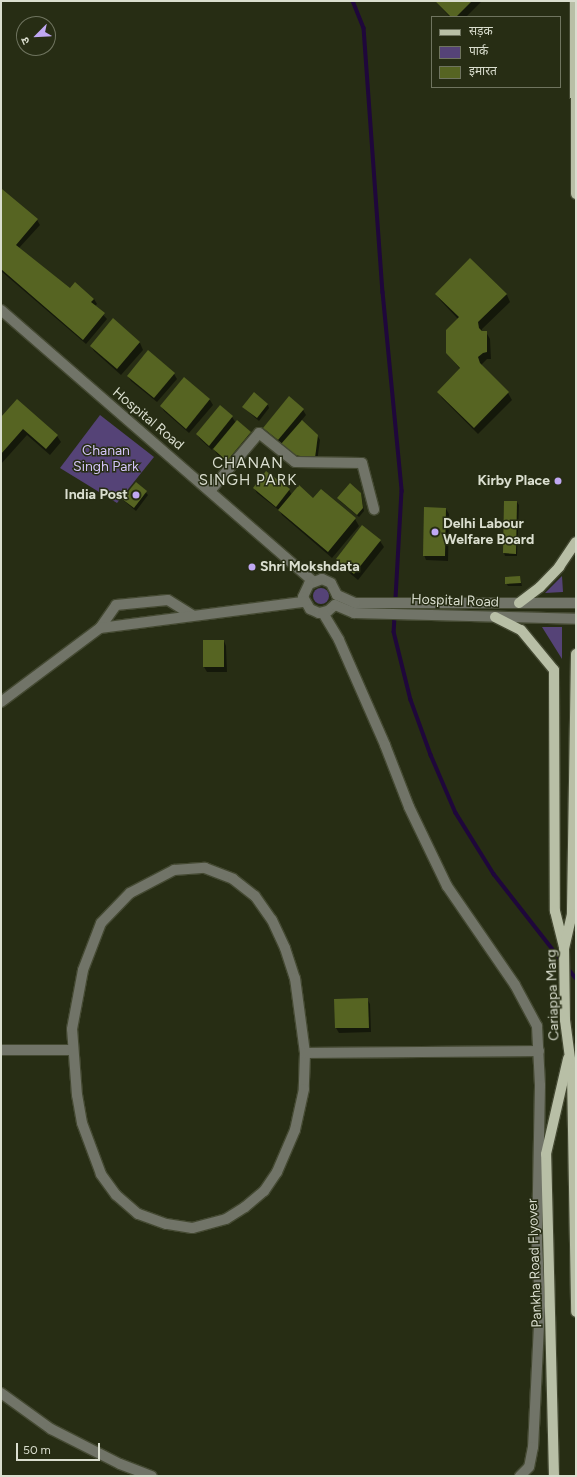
<!DOCTYPE html>
<meta charset="utf-8">
<style>
body{margin:0}
#map{position:relative;width:577px;height:1477px;overflow:hidden;background:#272d14;font-family:Figtree,"Noto Sans Devanagari",sans-serif}
div>[style]{position:absolute}
[style*='--x']{left:calc(var(--x)*1px);top:calc(var(--y)*1px);width:calc(var(--w)*1px);rotate:calc(var(--a)*1deg)}
.green>*{inset:0;background:#554377}
.round{border-radius:50%}
.shadow>*{inset:0;background:#0007}
.stream>*{height:3.5px;margin:-1.75px;padding:0 1.75px;transform-origin:1.75px;border-radius:1.75px;background:#1f073b}
.building>*{inset:0;background:#566422}
.roads{filter:drop-shadow(1px 0 #444932) drop-shadow(-1px 0 #444932) drop-shadow(0 1px #444932) drop-shadow(0 -1px #444932)}
.minor>*{height:10px;margin:-5px;padding:0 5px;transform-origin:5px;border-radius:5px;background:#717468}
.major>*{height:10px;margin:-5px;padding:0 5px;transform-origin:5px;border-radius:5px;background:#b8bfa6}
.dots>*{width:11px;height:11px;translate:-50% -50%;box-sizing:border-box;border:2px solid #272d14;border-radius:50%}
span{translate:-50% -50%;white-space:nowrap;text-align:center;line-height:1.15;-webkit-text-stroke:3px #272d14;paint-order:stroke}
.street-label{font-size:14px;color:#dadecf}
.park-label{font-size:14px;color:#d3c4f8}
.poi-label{font-size:14px;color:#dadecf;font-weight:700}
.right{translate:-100% -50%;text-align:right}
.left{translate:0 -50%;text-align:left}
.neighbourhood-label{font-size:15px;color:#dadecf;letter-spacing:1px}
.frame{position:absolute;inset:0;border:2px solid #dadecf;pointer-events:none}
.legend{position:absolute;left:431px;top:16px;width:130px;height:72px;box-sizing:border-box;background:#272d14;border:1px solid #6f745f;margin:0;padding:5px 7px;list-style:none;font-size:12px;color:#dadecf}
.legend li{display:flex;align-items:center;gap:8px;height:20px}
.legend b{width:20px;border:1px solid #6f745f}
.north{position:absolute;left:16px;top:16px;width:40px;height:40px;box-sizing:border-box;background:#272d14;border:1px solid #6f745f;border-radius:50%;rotate:246deg;font-size:11px;font-weight:700;line-height:16px;text-align:center;color:#dadecf}
.north::after{content:'';display:block;margin:auto;width:14px;height:18px;background:#c0a8f3;clip-path:polygon(50% 0,100% 100%,50% 72%,0 100%)}
.scale{position:absolute;left:16px;top:1443px;width:84px;height:18px;box-sizing:border-box;border:2px solid #dadecf;border-top:0;padding-left:5px;font-size:12px;line-height:14px;white-space:nowrap;color:#dadecf;-webkit-text-stroke:3px #272d14;paint-order:stroke}
</style>
<div id="map">
<div class="green">
<i style="clip-path:polygon(100px 415px,154px 457px,117px 503px,60px 468px)"></i>
<i style="clip-path:polygon(562px 576px,563px 592px,545px 593px)"></i>
<i class="round" style="left:313px;top:588px;width:16px;height:16px"></i>
<i style="clip-path:polygon(542px 627px,562px 627px,562px 659px)"></i>
</div>
<div class="shadow">
<i style="clip-path:polygon(435px 1px,482px 1px,466px 17px,450px 17px)"></i>
<i style="clip-path:polygon(3px 191px,37px 220px,40px 225px,19px 248px,70px 290px,94px 299px,97px 304px,95px 306px,107px 319px,86px 344px,1px 271px,1px 192px)"></i>
<i style="clip-path:polygon(470px 259px,507px 295px,510px 302px,482px 329px,482px 332px,486px 332px,490px 339px,491px 359px,487px 359px,482px 364px,482px 367px,508px 393px,512px 400px,478px 434px,442px 398px,438px 392px,460px 369px,447px 353px,458px 319px,440px 300px,436px 294px)"></i>
<i style="clip-path:polygon(113px 320px,140px 343px,143px 350px,121px 375px,94px 351px,91px 346px)"></i>
<i style="clip-path:polygon(148px 351px,174px 374px,177px 379px,157px 402px,131px 381px,128px 376px)"></i>
<i style="clip-path:polygon(184px 379px,210px 400px,213px 405px,189px 433px,164px 411px,161px 406px)"></i>
<i style="clip-path:polygon(17px 400px,57px 436px,61px 442px,50px 455px,27px 435px,1px 464px,1px 418px)"></i>
<i style="clip-path:polygon(268px 405px,269px 408px,259px 421px,243px 407px)"></i>
<i style="clip-path:polygon(303px 410px,306px 415px,301px 421px,317px 435px,320px 440px,317px 462px,297px 459px,282px 443px,281px 445px,267px 433px,264px 428px)"></i>
<i style="clip-path:polygon(232px 417px,236px 423px,237px 422px,251px 433px,253px 438px,230px 466px,217px 454px,213px 448px,212px 450px,200px 439px,197px 434px)"></i>
<i style="clip-path:polygon(267px 472px,289px 490px,292px 495px,313px 499px,355px 519px,359px 526px,332px 558px,282px 515px,280px 511px,257px 493px,254px 488px)"></i>
<i style="clip-path:polygon(137px 483px,148px 495px,136px 511px,123px 500px)"></i>
<i style="clip-path:polygon(361px 494px,364px 511px,359px 517px,340px 501px)"></i>
<i style="clip-path:polygon(517px 502px,519px 505px,517px 556px,505px 556px,504px 553px)"></i>
<i style="clip-path:polygon(446px 509px,449px 514px,448px 561px,426px 560px,424px 555px)"></i>
<i style="clip-path:polygon(380px 541px,384px 547px,358px 580px,341px 566px,337px 559px)"></i>
<i style="clip-path:polygon(520px 577px,522px 586px,508px 586px,506px 583px)"></i>
<i style="clip-path:polygon(224px 641px,226px 646px,227px 672px,207px 672px,204px 667px)"></i>
<i style="clip-path:polygon(367px 999px,370px 1004px,371px 1032px,339px 1033px,336px 1028px)"></i>
</div>
<div class="stream">
<i style="--x:353;--y:1;--w:29;--a:68"></i>
<i style="--x:364;--y:28;--w:265;--a:85.9"></i>
<i style="--x:383;--y:292;--w:200;--a:84.5"></i>
<i style="--x:402;--y:491;--w:141;--a:93.2"></i>
<i style="--x:394;--y:632;--w:70;--a:76"></i>
<i style="--x:411;--y:700;--w:59;--a:70"></i>
<i style="--x:431;--y:755;--w:63;--a:66.7"></i>
<i style="--x:456;--y:813;--w:72;--a:58.1"></i>
<i style="--x:494;--y:874;--w:110;--a:52"></i>
<i style="--x:567;--y:967;--w:14;--a:51"></i>
</div>
<div class="building">
<i style="clip-path:polygon(435px 1px,472px 1px,456px 17px,451px 17px)"></i>
<i style="clip-path:polygon(2px 189px,38px 219px,16px 245px,70px 288px,75px 282px,94px 299px,91px 302px,105px 313px,83px 340px,1px 269px)"></i>
<i style="clip-path:polygon(470px 258px,507px 294px,478px 322px,479px 328px,482px 331px,487px 331px,487px 352px,483px 353px,478px 357px,480px 363px,509px 392px,474px 428px,437px 392px,460px 368px,446px 353px,446px 330px,459px 317px,435px 294px)"></i>
<i style="clip-path:polygon(113px 318px,140px 342px,117px 369px,90px 346px)"></i>
<i style="clip-path:polygon(148px 350px,175px 373px,154px 398px,127px 376px)"></i>
<i style="clip-path:polygon(184px 377px,210px 399px,186px 429px,160px 406px)"></i>
<i style="clip-path:polygon(254px 392px,268px 404px,257px 418px,242px 407px)"></i>
<i style="clip-path:polygon(289px 396px,304px 409px,278px 440px,263px 428px)"></i>
<i style="clip-path:polygon(17px 399px,58px 435px,46px 449px,23px 429px,1px 454px,1px 417px)"></i>
<i style="clip-path:polygon(220px 405px,233px 416px,209px 446px,196px 434px)"></i>
<i style="clip-path:polygon(237px 420px,251px 432px,227px 461px,213px 449px)"></i>
<i style="clip-path:polygon(302px 420px,318px 435px,315px 458px,293px 455px,281px 444px)"></i>
<i style="clip-path:polygon(266px 471px,290px 489px,276px 507px,253px 488px)"></i>
<i style="clip-path:polygon(136px 482px,147px 491px,134px 508px,122px 499px)"></i>
<i style="clip-path:polygon(350px 483px,361px 493px,363px 508px,357px 515px,337px 498px)"></i>
<i style="clip-path:polygon(299px 485px,313px 498px,321px 489px,356px 518px,328px 552px,278px 510px)"></i>
<i style="clip-path:polygon(504px 501px,517px 501px,516px 554px,503px 553px)"></i>
<i style="clip-path:polygon(424px 507px,446px 508px,445px 556px,423px 556px)"></i>
<i style="clip-path:polygon(362px 525px,381px 540px,354px 574px,336px 559px)"></i>
<i style="clip-path:polygon(520px 576px,521px 583px,505px 584px,505px 577px)"></i>
<i style="clip-path:polygon(203px 640px,224px 640px,224px 667px,203px 667px)"></i>
<i style="clip-path:polygon(368px 998px,369px 1028px,335px 1028px,334px 999px)"></i>
</div>
<div class="roads">
<div class="minor">
<i style="--x:1;--y:310;--w:413;--a:41"></i>
<i style="--x:210;--y:491;--w:76;--a:-49.8"></i>
<i style="--x:259;--y:433;--w:46;--a:38.9"></i>
<i style="--x:295;--y:462;--w:67;--a:0.9"></i>
<i style="--x:362;--y:463;--w:48;--a:75.4"></i>
<i style="--x:576;--y:603;--w:221;--a:180"></i>
<i style="--x:355;--y:603;--w:20;--a:-156"></i>
<i style="--x:337;--y:595;--w:13;--a:-117"></i>
<i style="--x:331;--y:583;--w:10;--a:-156"></i>
<i style="--x:322;--y:579;--w:14;--a:159"></i>
<i style="--x:309;--y:584;--w:14;--a:115"></i>
<i style="--x:303;--y:597;--w:14;--a:60"></i>
<i style="--x:310;--y:609;--w:10;--a:24"></i>
<i style="--x:319;--y:613;--w:9;--a:-13"></i>
<i style="--x:328;--y:611;--w:9;--a:-41"></i>
<i style="--x:335;--y:605;--w:21;--a:23"></i>
<i style="--x:354;--y:613;--w:222;--a:1.5"></i>
<i style="--x:323;--y:613;--w:31;--a:59"></i>
<i style="--x:339;--y:640;--w:115;--a:66.3"></i>
<i style="--x:385;--y:745;--w:66;--a:68.8"></i>
<i style="--x:409;--y:807;--w:88;--a:64.3"></i>
<i style="--x:447;--y:886;--w:120;--a:55.5"></i>
<i style="--x:515;--y:985;--w:47;--a:61.8"></i>
<i style="--x:537;--y:1026;--w:59;--a:87.1"></i>
<i style="--x:540;--y:1085;--w:157;--a:91.1"></i>
<i style="--x:537;--y:1242;--w:63;--a:87.3"></i>
<i style="--x:540;--y:1305;--w:142;--a:92.8"></i>
<i style="--x:533;--y:1447;--w:20;--a:101"></i>
<i style="--x:529;--y:1467;--w:13;--a:135"></i>
<i style="--x:100;--y:628;--w:28;--a:-55"></i>
<i style="--x:116;--y:605;--w:52;--a:-5.5"></i>
<i style="--x:168;--y:600;--w:28;--a:32"></i>
<i style="--x:1;--y:702;--w:124;--a:-36.8"></i>
<i style="--x:100;--y:628;--w:206;--a:-7.3"></i>
<i style="--x:1;--y:1050;--w:71;--a:0"></i>
<i style="--x:305;--y:1053;--w:36;--a:92"></i>
<i style="--x:304;--y:1089;--w:42;--a:102.4"></i>
<i style="--x:295;--y:1130;--w:46;--a:113.2"></i>
<i style="--x:277;--y:1172;--w:23;--a:124"></i>
<i style="--x:264;--y:1191;--w:25;--a:140"></i>
<i style="--x:245;--y:1207;--w:22;--a:148"></i>
<i style="--x:226;--y:1219;--w:35;--a:165"></i>
<i style="--x:192;--y:1228;--w:26;--a:-171"></i>
<i style="--x:166;--y:1224;--w:30;--a:-160"></i>
<i style="--x:138;--y:1214;--w:29;--a:-139"></i>
<i style="--x:116;--y:1195;--w:26;--a:-126"></i>
<i style="--x:101;--y:1174;--w:54;--a:-110.4"></i>
<i style="--x:82;--y:1123;--w:28;--a:-100"></i>
<i style="--x:77;--y:1095;--w:66;--a:-94.3"></i>
<i style="--x:72;--y:1029;--w:60;--a:-79.4"></i>
<i style="--x:83;--y:970;--w:50;--a:-69"></i>
<i style="--x:101;--y:923;--w:42;--a:-46"></i>
<i style="--x:130;--y:893;--w:50;--a:-27.6"></i>
<i style="--x:174;--y:870;--w:31;--a:-4"></i>
<i style="--x:205;--y:868;--w:30;--a:21"></i>
<i style="--x:233;--y:879;--w:28;--a:38"></i>
<i style="--x:255;--y:896;--w:29;--a:55"></i>
<i style="--x:272;--y:920;--w:31;--a:65"></i>
<i style="--x:285;--y:948;--w:32;--a:72"></i>
<i style="--x:295;--y:978;--w:76;--a:82.4"></i>
<i style="--x:305;--y:1053;--w:234;--a:-0.5"></i>
<i style="--x:1;--y:1393;--w:62;--a:35.8"></i>
<i style="--x:51;--y:1429;--w:77;--a:26.9"></i>
<i style="--x:120;--y:1464;--w:34;--a:21"></i>
</div>
<div class="major">
<i style="--x:575;--y:1;--w:193;--a:89.7"></i>
<i style="--x:519;--y:603;--w:26;--a:-37"></i>
<i style="--x:540;--y:587;--w:28;--a:-46"></i>
<i style="--x:559;--y:567;--w:30;--a:-56"></i>
<i style="--x:495;--y:617;--w:29;--a:27"></i>
<i style="--x:521;--y:630;--w:52;--a:50.5"></i>
<i style="--x:554;--y:670;--w:241;--a:89.8"></i>
<i style="--x:555;--y:911;--w:36;--a:76"></i>
<i style="--x:576;--y:654;--w:260;--a:90.9"></i>
<i style="--x:572;--y:914;--w:35;--a:103"></i>
<i style="--x:564;--y:948;--w:72;--a:89.2"></i>
<i style="--x:565;--y:1020;--w:53;--a:82.5"></i>
<i style="--x:572;--y:1073;--w:239;--a:89"></i>
<i style="--x:554;--y:1476;--w:322;--a:-91.4"></i>
<i style="--x:546;--y:1154;--w:98;--a:-77"></i>
</div>
</div>
<div class="dots">
<i style="left:558px;top:481px;background:#c0a8f3"></i>
<i style="left:136px;top:495px;background:#c0a8f3"></i>
<i style="left:435px;top:532px;background:#c0a8f3"></i>
<i style="left:252px;top:567px;background:#c0a8f3"></i>
</div>
<div class="street-label">
<span style="left:148px;top:419px;rotate:40deg">Hospital Road</span>
<span style="left:455px;top:601px;rotate:2deg">Hospital Road</span>
<span style="left:553px;top:995px;rotate:-92deg">Cariappa Marg</span>
<span style="left:535px;top:1263px;rotate:-92deg">Pankha Road Flyover</span>
</div>
<div class="park-label">
<span style="left:106px;top:459px">Chanan<br>Singh Park</span>
</div>
<div class="poi-label">
<span class="right" style="left:550px;top:481px">Kirby Place</span>
<span class="right" style="left:128px;top:495px">India Post</span>
<span class="left" style="left:443px;top:532px">Delhi Labour<br>Welfare Board</span>
<span class="left" style="left:260px;top:567px">Shri Mokshdata</span>
</div>
<div class="neighbourhood-label">
<span style="left:248px;top:472px">CHANAN<br>SINGH PARK</span>
</div>
<div class="frame"></div>
<ul class="legend">
<li><b style="height:5px;background:#b8bfa6"></b>सड़क</li>
<li><b style="height:11px;background:#554377"></b>पार्क</li>
<li><b style="height:11px;background:#566422"></b>इमारत</li>
</ul>
<div class="north">उ</div>
<div class="scale">50 m</div>
</div>
